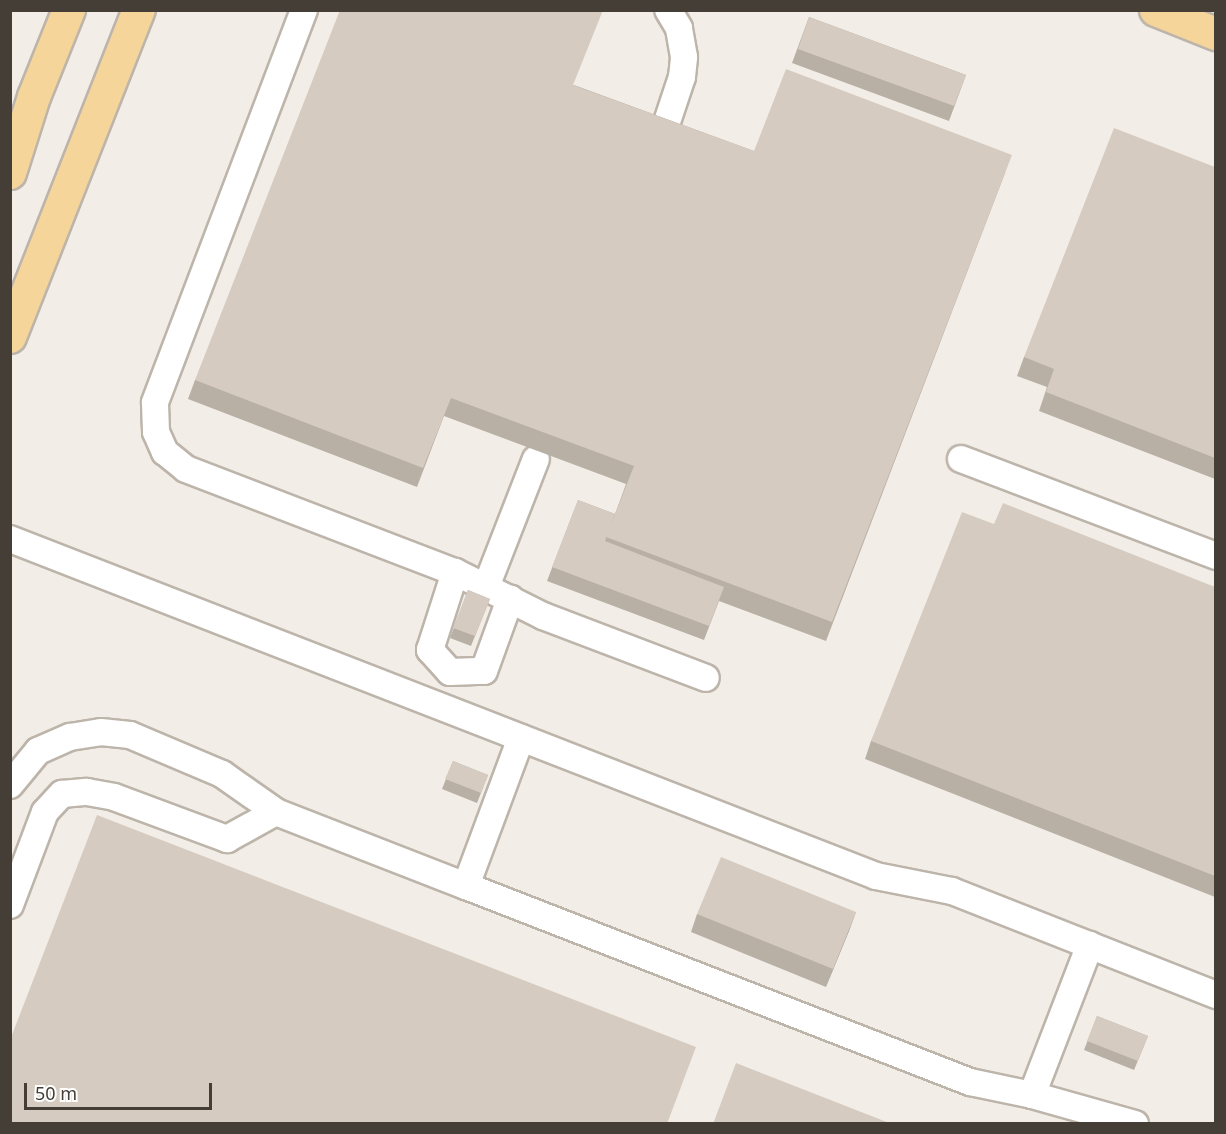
<!DOCTYPE html>
<style>
body{margin:0}
#map{position:relative;width:1226px;height:1134px;overflow:hidden;background:#f2eee7;font-family:"Noto Sans",sans-serif}
div>[style]{position:absolute}
[style*='--x']{left:calc(var(--x)*1px);top:calc(var(--y)*1px);width:calc(var(--w)*1px);rotate:calc(var(--a)*1deg)}
.roads{filter:drop-shadow(2px 0 #bdb4aa) drop-shadow(-2px 0 #bdb4aa) drop-shadow(0 2px #bdb4aa) drop-shadow(0 -2px #bdb4aa)}
.minor>*{height:26px;margin:-13px;padding:0 13px;transform-origin:13px;border-radius:13px;background:#fff}
.major>*{height:32px;margin:-16px;padding:0 16px;transform-origin:16px;border-radius:16px;background:#f6d59b}
.wall>*{inset:0;background:#b8afa5}
.shaded-wall>*{inset:0;background:#968e86}
.building>*{inset:0;background:#d6cbc0}
span{translate:-50% -50%;white-space:nowrap;text-align:center;line-height:1.15;-webkit-text-stroke:4.5px #fff;paint-order:stroke}
.frame{position:absolute;inset:0;border:12px solid #443e36;pointer-events:none}
.scale{position:absolute;left:24px;top:1083px;width:188px;height:27px;box-sizing:border-box;border:3px solid #443e36;border-top:0;padding-left:8px;font-size:18px;line-height:21px;white-space:nowrap;color:#443e36;-webkit-text-stroke:4px #fff;paint-order:stroke}
</style>
<div id="map">
<div class="roads">
<div class="minor">
<i style="--x:304;--y:10;--w:420;--a:110.8"></i>
<i style="--x:155;--y:403;--w:29;--a:88"></i>
<i style="--x:156;--y:432;--w:22;--a:66"></i>
<i style="--x:165;--y:452;--w:27;--a:39"></i>
<i style="--x:186;--y:469;--w:288;--a:21"></i>
<i style="--x:455;--y:572;--w:98;--a:26.6"></i>
<i style="--x:543;--y:616;--w:174;--a:20.8"></i>
<i style="--x:664;--y:131;--w:57;--a:-71.6"></i>
<i style="--x:682;--y:77;--w:20;--a:-84"></i>
<i style="--x:684;--y:57;--w:29;--a:-100"></i>
<i style="--x:679;--y:28;--w:21;--a:-121"></i>
<i style="--x:961;--y:459;--w:273;--a:20.8"></i>
<i style="--x:10;--y:539;--w:929;--a:21.26"></i>
<i style="--x:876;--y:876;--w:77;--a:11.2"></i>
<i style="--x:952;--y:891;--w:284;--a:21.5"></i>
<i style="--x:486;--y:587;--w:137;--a:-68.7"></i>
<i style="--x:450;--y:672;--w:30;--a:-132"></i>
<i style="--x:430;--y:650;--w:82;--a:-72.2"></i>
<i style="--x:450;--y:672;--w:34;--a:-2"></i>
<i style="--x:484;--y:671;--w:77;--a:-70.1"></i>
<i style="--x:521;--y:738;--w:158;--a:110.4"></i>
<i style="--x:466;--y:886;--w:541;--a:21.25"></i>
<i style="--x:970;--y:1082;--w:63;--a:11.8"></i>
<i style="--x:1032;--y:1095;--w:161;--a:-68.9"></i>
<i style="--x:10;--y:785;--w:44;--a:-50.5"></i>
<i style="--x:38;--y:751;--w:35;--a:-24"></i>
<i style="--x:70;--y:737;--w:31;--a:-9"></i>
<i style="--x:101;--y:732;--w:29;--a:6"></i>
<i style="--x:130;--y:735;--w:100;--a:23"></i>
<i style="--x:222;--y:774;--w:66;--a:35.1"></i>
<i style="--x:10;--y:905;--w:99;--a:-69.4"></i>
<i style="--x:45;--y:812;--w:25;--a:-47"></i>
<i style="--x:62;--y:794;--w:25;--a:-5"></i>
<i style="--x:87;--y:792;--w:27;--a:10"></i>
<i style="--x:114;--y:797;--w:121;--a:20.4"></i>
<i style="--x:227;--y:839;--w:56;--a:-28.9"></i>
<i style="--x:276;--y:812;--w:204;--a:21.3"></i>
<i style="--x:1032;--y:1095;--w:107;--a:15.7"></i>
</div>
<div class="major">
<i style="--x:1156;--y:10;--w:65;--a:21.8"></i>
<i style="--x:10;--y:173;--w:80;--a:-72.5"></i>
<i style="--x:34;--y:97;--w:94;--a:-68.1"></i>
<i style="--x:10;--y:337;--w:352;--a:-68.5"></i>
</div>
</div>
<div class="wall">
<i style="clip-path:polygon(809px 17px,966px 75px,949px 121px,792px 63px)"></i>
<i style="clip-path:polygon(574px 85px,754px 151px,1005px 173px,826px 641px,719px 601px,704px 640px,547px 581px,578px 500px,615px 514px,626px 484px,444px 416px,417px 487px,188px 399px,195px 380px)"></i>
<i style="clip-path:polygon(1215px 167px,1215px 479px,1039px 411px,1047px 387px,1017px 376px,1024px 357px)"></i>
<i style="clip-path:polygon(994px 524px,1215px 587px,1215px 897px,865px 759px,871px 741px)"></i>
<i style="clip-path:polygon(468px 590px,490px 599px,471px 646px,450px 638px)"></i>
<i style="clip-path:polygon(453px 761px,488px 775px,477px 803px,442px 789px)"></i>
<i style="clip-path:polygon(856px 912px,826px 987px,691px 932px,697px 914px)"></i>
<i style="clip-path:polygon(1097px 1016px,1148px 1036px,1134px 1070px,1084px 1050px)"></i>
</div>
<div class="shaded-wall">
<i style="clip-path:polygon(856px 912px,849px 931px,826px 987px,833px 969px)"></i>
</div>
<div class="building">
<i style="clip-path:polygon(340px 10px,603px 10px,573px 85px,754px 151px,786px 69px,1012px 155px,832px 622px,606px 537px,634px 466px,451px 398px,423px 468px,195px 380px)"></i>
<i style="clip-path:polygon(809px 17px,966px 75px,954px 106px,798px 49px)"></i>
<i style="clip-path:polygon(1114px 128px,1215px 167px,1215px 458px,1046px 392px,1054px 369px,1024px 357px)"></i>
<i style="clip-path:polygon(578px 500px,615px 514px,605px 541px,724px 587px,709px 626px,552px 567px)"></i>
<i style="clip-path:polygon(1003px 503px,1215px 587px,1215px 876px,871px 741px,962px 512px,994px 524px)"></i>
<i style="clip-path:polygon(468px 590px,490px 599px,475px 636px,453px 628px)"></i>
<i style="clip-path:polygon(453px 761px,488px 775px,481px 793px,445px 779px)"></i>
<i style="clip-path:polygon(97px 815px,696px 1047px,667px 1124px,10px 1124px,10px 1040px)"></i>
<i style="clip-path:polygon(721px 857px,856px 912px,833px 969px,697px 914px)"></i>
<i style="clip-path:polygon(1097px 1016px,1148px 1036px,1138px 1061px,1087px 1041px)"></i>
<i style="clip-path:polygon(736px 1063px,892px 1124px,713px 1124px)"></i>
</div>
<div class="frame"></div>
<div class="scale">50 m</div>
</div>
